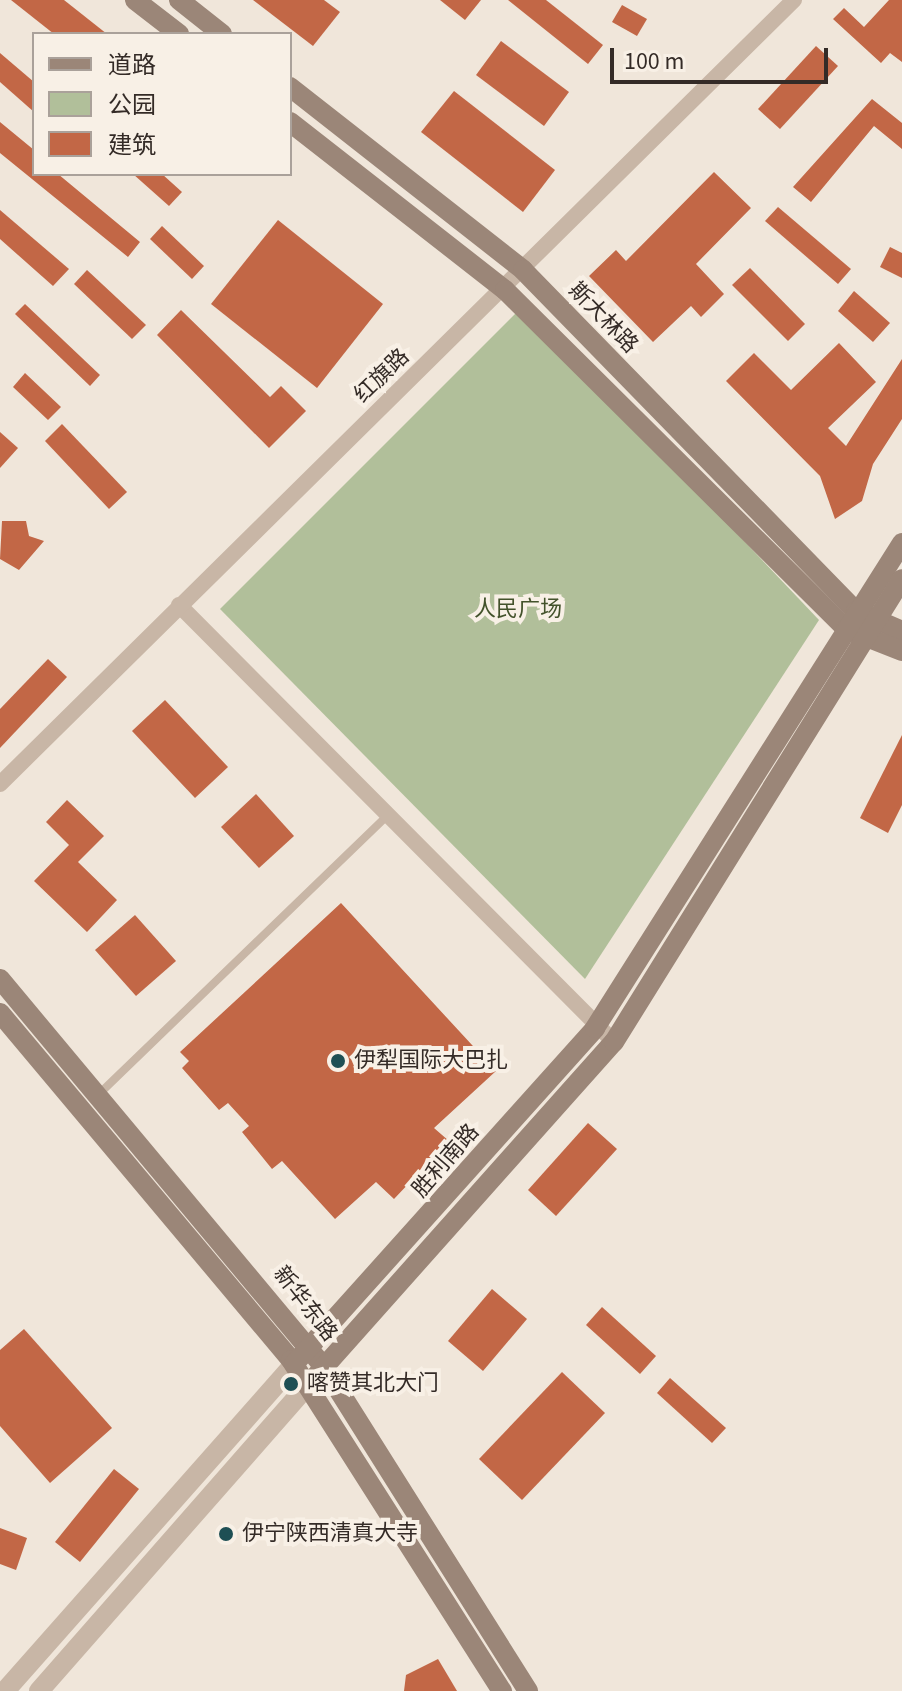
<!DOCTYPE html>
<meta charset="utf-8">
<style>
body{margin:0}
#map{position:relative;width:902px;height:1691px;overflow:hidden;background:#f0e6da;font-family:"Source Sans 3","Noto Sans SC",sans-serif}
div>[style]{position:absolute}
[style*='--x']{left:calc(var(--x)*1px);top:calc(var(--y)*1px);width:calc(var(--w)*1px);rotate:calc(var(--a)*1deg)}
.green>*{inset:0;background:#b1bf9a}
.building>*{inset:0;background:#c26746}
.service>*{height:8px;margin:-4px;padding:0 4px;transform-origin:4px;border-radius:4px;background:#c8b6a6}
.minor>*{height:16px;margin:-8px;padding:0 8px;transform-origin:8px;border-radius:8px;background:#c8b6a6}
.tertiary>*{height:20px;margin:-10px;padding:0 10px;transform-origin:10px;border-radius:10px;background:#c8b6a6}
.secondary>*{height:20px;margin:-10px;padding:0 10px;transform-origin:10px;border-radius:10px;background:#9b8678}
.dots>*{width:22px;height:22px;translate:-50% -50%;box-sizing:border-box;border:4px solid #f8f0e6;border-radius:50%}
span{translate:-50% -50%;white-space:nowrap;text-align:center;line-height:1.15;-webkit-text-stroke:8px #f8f0e6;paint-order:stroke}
.street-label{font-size:22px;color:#342b27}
.park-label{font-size:22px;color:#43522b}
.poi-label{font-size:22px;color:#342b27}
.left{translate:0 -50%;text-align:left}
.legend{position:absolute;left:32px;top:32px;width:260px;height:144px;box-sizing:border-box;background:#f8f0e6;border:2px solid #aaa19a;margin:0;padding:10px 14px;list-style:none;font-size:24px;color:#342b27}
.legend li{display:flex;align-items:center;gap:16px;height:40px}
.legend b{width:40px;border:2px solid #aaa19a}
.scale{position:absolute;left:610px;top:48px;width:218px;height:36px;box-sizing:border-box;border:4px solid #342b27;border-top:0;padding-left:10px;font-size:24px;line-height:28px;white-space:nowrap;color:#342b27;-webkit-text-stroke:6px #f8f0e6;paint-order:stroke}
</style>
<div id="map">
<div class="green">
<i style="clip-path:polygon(522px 307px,819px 620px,585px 979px,220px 609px)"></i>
</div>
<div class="building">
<i style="clip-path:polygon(11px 0,64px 0,107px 34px,54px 34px)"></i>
<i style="clip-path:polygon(253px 0,324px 0,340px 12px,313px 46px)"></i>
<i style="clip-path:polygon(440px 0,481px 0,465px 20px)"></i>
<i style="clip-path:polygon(508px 0,546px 0,603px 45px,588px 64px)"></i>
<i style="clip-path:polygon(889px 0,902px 0,902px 62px,890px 53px,881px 63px,833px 19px,844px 8px,864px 27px)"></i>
<i style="clip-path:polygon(622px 5px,647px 19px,637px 36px,612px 22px)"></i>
<i style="clip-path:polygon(501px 41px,569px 92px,544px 126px,476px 75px)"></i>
<i style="clip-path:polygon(816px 46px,838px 66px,780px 129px,758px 109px)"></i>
<i style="clip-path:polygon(0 53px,34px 82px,34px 112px,0 82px)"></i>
<i style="clip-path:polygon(454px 91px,555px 170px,523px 212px,421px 132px)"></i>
<i style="clip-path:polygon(872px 99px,902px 123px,902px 149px,874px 126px,811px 202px,793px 187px)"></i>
<i style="clip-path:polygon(0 122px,34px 150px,34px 174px,58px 174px,140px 242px,128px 257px,0 153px)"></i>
<i style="clip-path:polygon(714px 172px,751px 208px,696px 264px,724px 294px,701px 317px,691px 306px,653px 342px,589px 276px,616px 250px,626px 261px)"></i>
<i style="clip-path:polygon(133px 174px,162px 174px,182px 192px,169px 206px)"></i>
<i style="clip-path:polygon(778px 207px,851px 269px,838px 284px,765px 221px)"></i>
<i style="clip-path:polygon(0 210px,69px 269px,53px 286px,0 239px)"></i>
<i style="clip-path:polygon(278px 220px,383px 304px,317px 388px,211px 304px)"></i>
<i style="clip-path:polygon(162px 226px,204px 266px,192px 279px,150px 239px)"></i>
<i style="clip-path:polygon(890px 247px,902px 253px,902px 278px,880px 267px)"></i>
<i style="clip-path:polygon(750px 268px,805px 324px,788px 341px,732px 285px)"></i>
<i style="clip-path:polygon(87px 270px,146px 325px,132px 339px,74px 284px)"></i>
<i style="clip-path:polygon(854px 291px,890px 323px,873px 342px,838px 311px)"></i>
<i style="clip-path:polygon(25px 304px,100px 375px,90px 386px,15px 314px)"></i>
<i style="clip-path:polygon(181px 310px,270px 397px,281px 386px,306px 411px,269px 448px,157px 335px)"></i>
<i style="clip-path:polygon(839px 343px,876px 382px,828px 428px,846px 446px,902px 359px,902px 419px,873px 464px,862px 501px,835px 519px,820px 476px,726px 381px,754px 353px,791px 390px)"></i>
<i style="clip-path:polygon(25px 373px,61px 407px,48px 420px,13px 387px)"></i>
<i style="clip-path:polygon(62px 424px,127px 492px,109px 509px,45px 441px)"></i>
<i style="clip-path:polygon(0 432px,18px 448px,0 468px)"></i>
<i style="clip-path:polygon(2px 521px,26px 521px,29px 536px,44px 541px,19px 570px,0 559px)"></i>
<i style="clip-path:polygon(48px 659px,67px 677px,0 748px,0 709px)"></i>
<i style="clip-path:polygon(165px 700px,228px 767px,195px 798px,132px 731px)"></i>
<i style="clip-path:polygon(902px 735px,902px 805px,888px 833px,860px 818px)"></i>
<i style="clip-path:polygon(256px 794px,294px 836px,259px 868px,221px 827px)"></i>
<i style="clip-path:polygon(67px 800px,104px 836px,78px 862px,117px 900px,87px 932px,34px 881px,69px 845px,46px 822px)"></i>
<i style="clip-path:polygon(341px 903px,496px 1071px,434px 1128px,449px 1141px,394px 1199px,376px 1182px,335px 1219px,282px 1161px,272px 1169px,242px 1132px,249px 1126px,228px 1103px,219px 1110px,182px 1068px,189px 1061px,180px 1052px)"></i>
<i style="clip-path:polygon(135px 915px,176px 961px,136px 996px,95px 950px)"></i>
<i style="clip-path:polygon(588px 1123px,617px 1149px,556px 1216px,528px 1190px)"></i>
<i style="clip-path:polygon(492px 1289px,527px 1319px,483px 1371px,448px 1341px)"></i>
<i style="clip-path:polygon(602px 1307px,656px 1356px,640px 1374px,586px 1325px)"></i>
<i style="clip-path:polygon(24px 1329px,112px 1428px,50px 1483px,0 1426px,0 1350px)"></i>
<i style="clip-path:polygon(562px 1372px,605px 1413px,522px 1500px,479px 1459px)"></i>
<i style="clip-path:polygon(670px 1378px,726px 1428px,712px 1443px,657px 1393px)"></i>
<i style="clip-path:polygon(114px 1469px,139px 1489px,80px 1562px,55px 1542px)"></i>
<i style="clip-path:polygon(0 1528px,27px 1538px,16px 1570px,0 1564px)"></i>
<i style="clip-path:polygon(438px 1659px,457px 1691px,404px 1691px,406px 1675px)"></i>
</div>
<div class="service">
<i style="--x:99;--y:1094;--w:399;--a:-44"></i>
</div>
<div class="minor">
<i style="--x:179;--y:605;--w:617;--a:45.13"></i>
<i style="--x:0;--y:784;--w:1116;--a:-44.64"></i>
</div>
<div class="tertiary">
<i style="--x:5;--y:1691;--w:436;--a:-48.5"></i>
<i style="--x:39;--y:1691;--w:407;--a:-48.7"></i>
</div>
<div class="secondary">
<i style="--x:135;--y:0;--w:56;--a:37.7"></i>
<i style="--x:179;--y:0;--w:55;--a:38.3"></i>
<i style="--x:290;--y:87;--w:296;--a:38.1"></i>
<i style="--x:523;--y:270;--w:477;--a:45.7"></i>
<i style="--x:856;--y:611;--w:50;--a:23.5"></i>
<i style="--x:290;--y:122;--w:273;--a:38"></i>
<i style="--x:505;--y:290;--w:481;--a:44.8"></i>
<i style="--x:846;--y:629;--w:60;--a:21.4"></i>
<i style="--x:0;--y:979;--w:505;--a:50.14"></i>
<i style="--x:324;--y:1367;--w:383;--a:57.8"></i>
<i style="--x:0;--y:1013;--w:453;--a:50"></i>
<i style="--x:291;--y:1360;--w:393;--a:57.5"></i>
<i style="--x:294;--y:1364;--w:451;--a:-48.1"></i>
<i style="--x:595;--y:1028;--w:574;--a:-57.67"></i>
<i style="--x:308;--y:1385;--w:460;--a:-48.3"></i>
<i style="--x:614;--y:1042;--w:545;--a:-58.12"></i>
</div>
<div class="dots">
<i style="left:338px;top:1061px;background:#1e4f54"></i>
<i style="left:291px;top:1384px;background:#1e4f54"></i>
<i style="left:226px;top:1534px;background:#1e4f54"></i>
</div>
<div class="street-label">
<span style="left:603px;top:318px;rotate:46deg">斯大林路</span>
<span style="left:382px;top:376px;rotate:-44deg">红旗路</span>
<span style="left:446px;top:1161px;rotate:-49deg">胜利南路</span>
<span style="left:305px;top:1304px;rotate:52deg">新华东路</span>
</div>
<div class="park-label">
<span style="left:518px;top:610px">人民广场</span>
</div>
<div class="poi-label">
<span class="left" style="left:354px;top:1061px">伊犁国际大巴扎</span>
<span class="left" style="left:307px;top:1384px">喀赞其北大门</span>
<span class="left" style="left:242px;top:1534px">伊宁陕西清真大寺</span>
</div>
<ul class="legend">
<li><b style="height:10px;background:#9b8678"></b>道路</li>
<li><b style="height:22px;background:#b1bf9a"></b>公园</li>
<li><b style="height:22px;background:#c26746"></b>建筑</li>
</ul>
<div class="scale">100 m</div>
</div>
